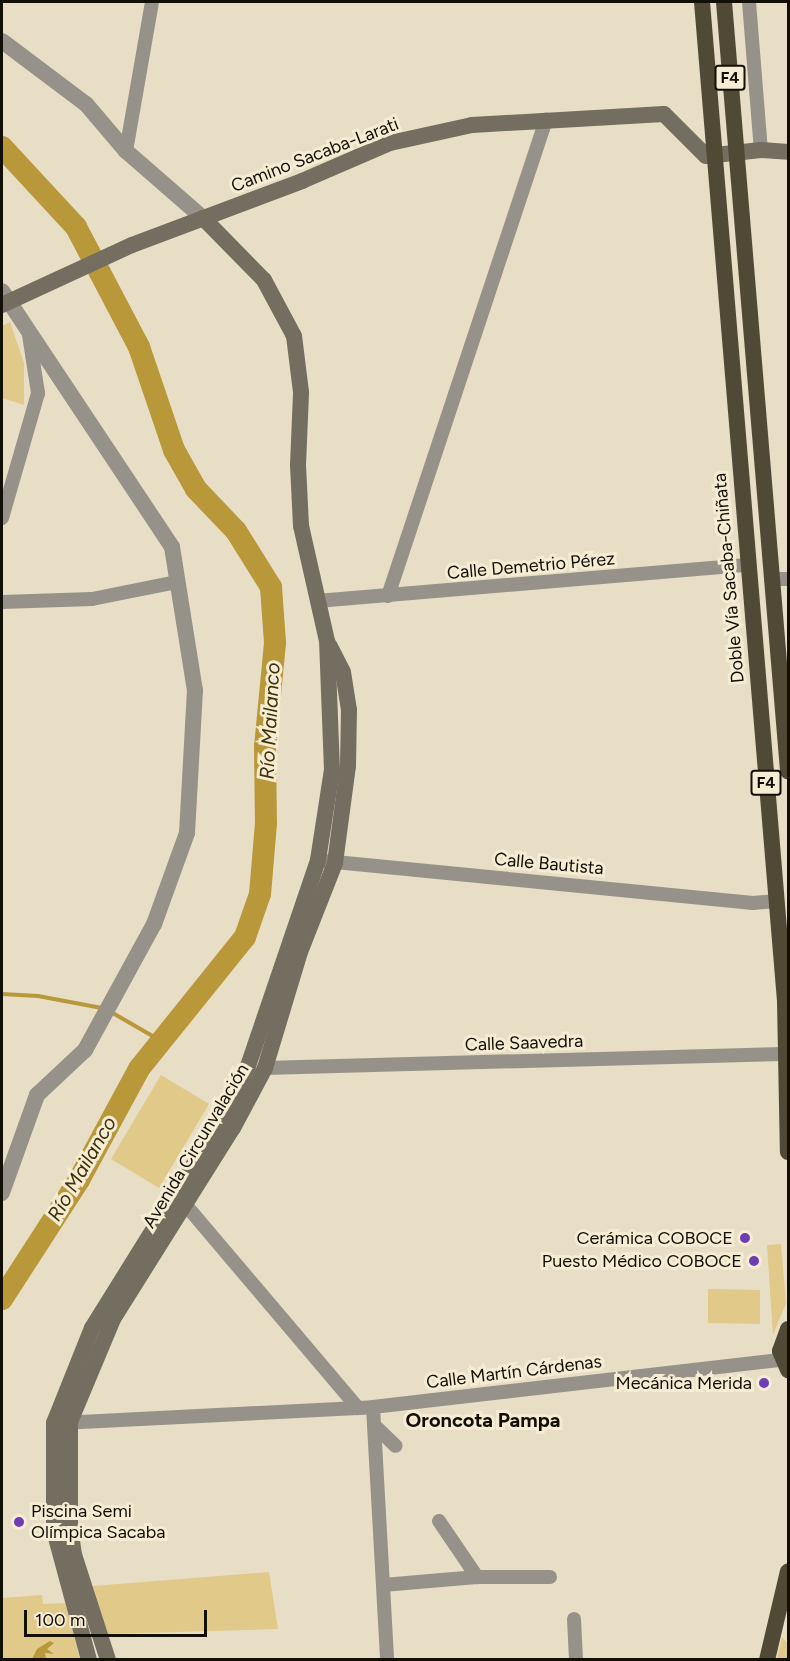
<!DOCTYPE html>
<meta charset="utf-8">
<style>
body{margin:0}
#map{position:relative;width:790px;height:1661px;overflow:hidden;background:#e8dec6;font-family:Figtree,sans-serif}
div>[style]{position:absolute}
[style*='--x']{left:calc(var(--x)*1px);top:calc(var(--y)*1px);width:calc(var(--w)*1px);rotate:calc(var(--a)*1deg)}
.green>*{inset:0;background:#e1c98a}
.water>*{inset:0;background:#b9983a}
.stream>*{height:4px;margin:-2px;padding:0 2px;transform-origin:2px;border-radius:2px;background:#b9983a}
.river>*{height:22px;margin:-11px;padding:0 11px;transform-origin:11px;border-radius:11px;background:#b9983a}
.minor>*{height:14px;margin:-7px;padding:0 7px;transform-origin:7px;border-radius:7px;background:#969289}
.tertiary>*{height:16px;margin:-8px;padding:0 8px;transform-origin:8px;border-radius:8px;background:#969289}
.secondary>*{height:16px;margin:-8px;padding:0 8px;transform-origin:8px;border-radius:8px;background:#736e5f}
.trunk>*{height:16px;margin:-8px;padding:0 8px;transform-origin:8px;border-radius:8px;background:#504936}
.dots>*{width:16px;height:16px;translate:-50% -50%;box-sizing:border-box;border:3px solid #f5ecd3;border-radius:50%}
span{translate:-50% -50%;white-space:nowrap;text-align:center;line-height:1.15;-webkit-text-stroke:6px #f5ecd3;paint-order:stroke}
.shield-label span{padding:2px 4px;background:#f5ecd3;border:2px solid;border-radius:4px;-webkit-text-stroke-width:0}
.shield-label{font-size:16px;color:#120f07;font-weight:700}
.street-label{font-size:18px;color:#120f07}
.poi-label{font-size:18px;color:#120f07}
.right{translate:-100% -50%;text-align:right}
.left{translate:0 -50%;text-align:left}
.water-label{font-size:20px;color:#3e3007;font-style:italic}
.neighbourhood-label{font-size:20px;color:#120f07;font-weight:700}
.frame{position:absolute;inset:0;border:3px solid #120f07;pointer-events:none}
.scale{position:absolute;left:24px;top:1610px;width:183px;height:27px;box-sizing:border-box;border:3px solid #120f07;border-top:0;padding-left:8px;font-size:18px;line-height:21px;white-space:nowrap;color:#120f07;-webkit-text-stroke:4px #f5ecd3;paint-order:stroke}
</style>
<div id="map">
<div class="green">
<i style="clip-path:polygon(10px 322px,24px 363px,24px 405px,2px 398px,2px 326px)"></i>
<i style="clip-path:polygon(161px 1075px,209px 1104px,159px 1188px,111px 1159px)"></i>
<i style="clip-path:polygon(781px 1244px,786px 1303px,773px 1335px,767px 1245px)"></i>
<i style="clip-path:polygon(708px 1289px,760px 1290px,760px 1324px,708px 1323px)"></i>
<i style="clip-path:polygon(269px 1572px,278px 1629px,107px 1634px,93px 1586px)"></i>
<i style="clip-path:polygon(42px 1595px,43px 1604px,65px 1603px,80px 1659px,2px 1660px,2px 1598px)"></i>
<i style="clip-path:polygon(782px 1637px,788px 1644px,788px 1659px,777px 1659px)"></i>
</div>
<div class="water">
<i style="clip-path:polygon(50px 1641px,54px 1643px,47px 1649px,54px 1654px,45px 1653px,46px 1659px,32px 1659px,37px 1649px)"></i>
</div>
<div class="stream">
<i style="--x:2;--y:994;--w:36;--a:3"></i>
<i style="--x:38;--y:996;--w:65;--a:10.6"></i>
<i style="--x:111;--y:1012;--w:58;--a:30.1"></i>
</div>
<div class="river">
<i style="--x:2;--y:147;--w:109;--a:47.2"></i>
<i style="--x:76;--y:227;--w:136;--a:62.3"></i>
<i style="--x:139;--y:347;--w:109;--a:71.2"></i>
<i style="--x:174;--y:450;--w:45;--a:60.6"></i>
<i style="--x:196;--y:489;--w:58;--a:46.4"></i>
<i style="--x:236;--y:531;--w:66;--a:58"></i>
<i style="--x:271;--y:587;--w:56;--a:85.9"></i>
<i style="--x:275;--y:643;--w:103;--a:95.5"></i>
<i style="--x:265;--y:746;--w:77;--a:89.3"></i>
<i style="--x:266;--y:823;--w:71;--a:94.8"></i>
<i style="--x:260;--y:894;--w:46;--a:109.2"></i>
<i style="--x:245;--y:937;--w:169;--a:128.8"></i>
<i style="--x:139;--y:1069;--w:126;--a:118.4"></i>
<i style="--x:79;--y:1180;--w:142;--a:122.9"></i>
</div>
<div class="minor">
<i style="--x:749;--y:2;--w:148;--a:85.4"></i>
<i style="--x:126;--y:151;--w:151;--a:-80.1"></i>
<i style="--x:2;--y:518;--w:130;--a:-73.9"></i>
<i style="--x:38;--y:393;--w:59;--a:-98.8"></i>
<i style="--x:771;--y:579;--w:17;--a:0"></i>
<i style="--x:388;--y:596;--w:502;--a:-71.64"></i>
<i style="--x:317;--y:601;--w:432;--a:-4.8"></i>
<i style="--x:2;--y:602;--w:90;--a:-1.9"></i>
<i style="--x:92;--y:599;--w:87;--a:-11.3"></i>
<i style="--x:325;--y:861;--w:430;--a:5.6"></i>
<i style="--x:753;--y:903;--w:24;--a:-5"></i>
<i style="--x:265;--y:1068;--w:519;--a:-1.55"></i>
<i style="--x:179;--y:1197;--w:277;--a:49.7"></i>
<i style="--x:373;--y:1407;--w:253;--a:86.8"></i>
<i style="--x:61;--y:1423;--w:312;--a:-2.9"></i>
<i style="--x:373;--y:1407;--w:411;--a:-6.6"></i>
<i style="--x:374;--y:1425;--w:30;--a:44"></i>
<i style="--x:439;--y:1521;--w:68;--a:55.8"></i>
<i style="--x:383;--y:1585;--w:94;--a:-4.9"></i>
<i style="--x:477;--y:1577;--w:73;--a:0"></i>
<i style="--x:574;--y:1619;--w:41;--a:87.2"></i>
</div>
<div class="tertiary">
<i style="--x:2;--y:41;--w:105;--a:36.9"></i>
<i style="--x:86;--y:104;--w:62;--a:49.6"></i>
<i style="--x:126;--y:151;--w:102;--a:41"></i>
<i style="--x:2;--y:291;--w:307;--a:56.4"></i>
<i style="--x:172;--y:547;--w:145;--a:80.9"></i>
<i style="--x:195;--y:690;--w:143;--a:93.2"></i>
<i style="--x:187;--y:833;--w:97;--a:109.9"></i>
<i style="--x:154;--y:924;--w:144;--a:118.7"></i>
<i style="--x:85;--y:1050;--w:66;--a:136.8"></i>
<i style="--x:37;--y:1095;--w:104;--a:109.7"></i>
</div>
<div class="secondary">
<i style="--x:2;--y:305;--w:143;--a:-24.8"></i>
<i style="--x:132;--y:245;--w:182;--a:-20.6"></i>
<i style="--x:302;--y:181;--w:96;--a:-23.4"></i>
<i style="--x:390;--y:143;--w:84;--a:-12.4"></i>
<i style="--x:472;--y:125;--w:192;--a:-3.3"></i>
<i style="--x:664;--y:114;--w:59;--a:45"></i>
<i style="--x:706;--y:156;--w:55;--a:-6.2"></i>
<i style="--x:761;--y:150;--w:27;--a:4"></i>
<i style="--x:89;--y:1660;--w:135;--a:-105.1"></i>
<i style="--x:54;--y:1530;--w:107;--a:-90"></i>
<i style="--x:54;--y:1423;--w:102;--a:-68.2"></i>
<i style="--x:92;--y:1328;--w:240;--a:-58.1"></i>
<i style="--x:219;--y:1124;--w:65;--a:-63.4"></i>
<i style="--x:248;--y:1066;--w:218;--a:-71.2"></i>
<i style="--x:318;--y:860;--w:91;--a:-81.2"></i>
<i style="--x:332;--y:770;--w:129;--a:-92.2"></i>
<i style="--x:327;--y:641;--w:118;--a:-102.7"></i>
<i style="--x:301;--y:526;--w:61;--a:-92.8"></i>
<i style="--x:298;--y:465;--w:73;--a:-87.6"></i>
<i style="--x:301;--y:392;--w:56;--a:-97.1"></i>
<i style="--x:294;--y:336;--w:64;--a:-118.2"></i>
<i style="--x:264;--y:280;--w:87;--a:-134.5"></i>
<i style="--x:108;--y:1660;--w:110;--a:-107.9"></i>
<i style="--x:74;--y:1555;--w:27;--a:-98"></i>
<i style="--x:70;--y:1528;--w:106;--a:-90"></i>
<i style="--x:70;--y:1422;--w:112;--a:-67.3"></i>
<i style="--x:113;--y:1319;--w:226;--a:-57.9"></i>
<i style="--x:233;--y:1128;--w:68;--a:-61.9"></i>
<i style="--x:265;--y:1068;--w:121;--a:-73.2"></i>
<i style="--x:300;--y:952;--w:96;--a:-68.5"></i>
<i style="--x:335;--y:863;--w:98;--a:-82.4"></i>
<i style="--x:348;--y:766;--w:56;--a:-89"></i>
<i style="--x:349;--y:710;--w:38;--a:-99"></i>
<i style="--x:343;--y:672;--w:30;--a:-117"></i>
</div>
<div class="trunk">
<i style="--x:702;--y:2;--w:1002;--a:85.25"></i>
<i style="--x:785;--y:1001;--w:151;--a:88.9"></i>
<i style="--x:724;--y:2;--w:772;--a:85.24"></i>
<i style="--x:788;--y:1329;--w:23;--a:110"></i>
<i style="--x:780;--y:1351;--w:21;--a:67"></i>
<i style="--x:767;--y:1660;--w:91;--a:-76.7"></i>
</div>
<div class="dots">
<i style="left:745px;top:1238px;background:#703cb3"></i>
<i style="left:754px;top:1261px;background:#703cb3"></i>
<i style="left:764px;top:1383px;background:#703cb3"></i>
<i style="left:19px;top:1522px;background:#703cb3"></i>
</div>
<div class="shield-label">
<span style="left:730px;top:78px">F4</span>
<span style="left:766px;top:783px">F4</span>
</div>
<div class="street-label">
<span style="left:315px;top:155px;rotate:-21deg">Camino Sacaba-Larati</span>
<span style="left:531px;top:566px;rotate:-5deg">Calle Demetrio Pérez</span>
<span style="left:729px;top:578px;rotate:-95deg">Doble Vía Sacaba-Chiñata</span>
<span style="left:549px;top:864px;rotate:5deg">Calle Bautista</span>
<span style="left:524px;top:1043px;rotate:-2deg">Calle Saavedra</span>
<span style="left:196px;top:1146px;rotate:-59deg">Avenida Circunvalación</span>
<span style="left:514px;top:1372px;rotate:-7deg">Calle Martín Cárdenas</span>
</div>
<div class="poi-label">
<span class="right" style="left:733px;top:1238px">Cerámica COBOCE</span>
<span class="right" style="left:742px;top:1261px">Puesto Médico COBOCE</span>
<span class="right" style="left:752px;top:1383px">Mecánica Merida</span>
<span class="left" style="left:31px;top:1522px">Piscina Semi<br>Olímpica Sacaba</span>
</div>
<div class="water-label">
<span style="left:270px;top:721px;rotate:-87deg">Río Mailanco</span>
<span style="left:82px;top:1169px;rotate:-60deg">Río Mailanco</span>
</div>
<div class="neighbourhood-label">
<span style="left:483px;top:1420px">Oroncota Pampa</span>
</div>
<div class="frame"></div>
<div class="scale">100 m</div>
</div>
